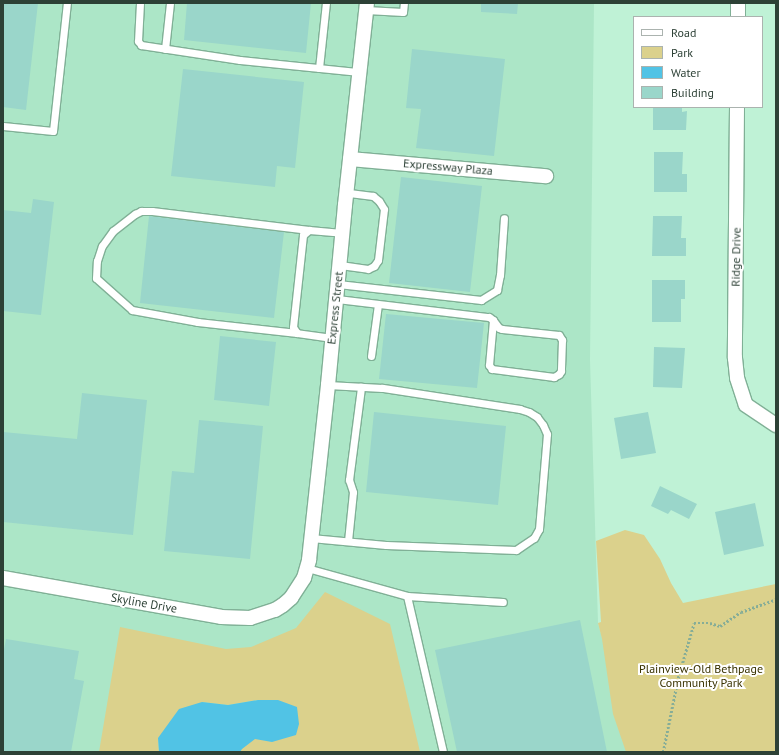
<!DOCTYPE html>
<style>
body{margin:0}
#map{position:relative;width:779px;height:755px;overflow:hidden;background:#bff2d6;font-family:"PT Sans",sans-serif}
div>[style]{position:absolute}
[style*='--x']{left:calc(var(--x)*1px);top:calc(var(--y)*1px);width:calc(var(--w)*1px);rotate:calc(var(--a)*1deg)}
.built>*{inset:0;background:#ace6c7}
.green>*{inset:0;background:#dbd18c}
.water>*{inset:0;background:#51c3e5}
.building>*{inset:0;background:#9ad6ca}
.path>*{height:2.5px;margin-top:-1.25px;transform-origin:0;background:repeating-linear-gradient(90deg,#86ad97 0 2px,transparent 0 4px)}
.roads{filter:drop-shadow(1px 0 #80b096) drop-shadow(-1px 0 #80b096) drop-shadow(0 1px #80b096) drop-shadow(0 -1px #80b096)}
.lane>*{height:7px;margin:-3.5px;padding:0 3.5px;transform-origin:3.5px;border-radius:3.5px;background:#fff}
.street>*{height:14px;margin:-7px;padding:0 7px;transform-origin:7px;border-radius:7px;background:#fff}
span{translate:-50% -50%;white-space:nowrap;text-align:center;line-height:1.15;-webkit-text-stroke:4px #fff;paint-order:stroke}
.street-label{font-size:12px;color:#2d4136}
.park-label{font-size:12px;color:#393200}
.frame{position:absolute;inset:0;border:4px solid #2d4136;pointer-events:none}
.legend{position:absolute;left:633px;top:16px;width:130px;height:92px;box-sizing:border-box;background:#fff;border:1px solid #abb3af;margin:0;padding:5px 7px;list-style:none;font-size:12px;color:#2d4136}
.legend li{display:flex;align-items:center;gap:8px;height:20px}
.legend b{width:20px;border:1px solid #abb3af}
</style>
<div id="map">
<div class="built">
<i style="clip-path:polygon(3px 3px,594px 3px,590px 360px,598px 623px,634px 752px,3px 752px)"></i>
</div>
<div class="green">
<i style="clip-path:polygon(625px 530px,644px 535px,660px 559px,671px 583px,683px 603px,776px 584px,776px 752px,626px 752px,613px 714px,602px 639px,598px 623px,601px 622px,596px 541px)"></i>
<i style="clip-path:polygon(325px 592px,390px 624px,420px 752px,240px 752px,241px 749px,255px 738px,272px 742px,258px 700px,228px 705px,202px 702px,158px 738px,159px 752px,99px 752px,120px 627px,226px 649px,251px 647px,296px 628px)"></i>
</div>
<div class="water">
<i style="clip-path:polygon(258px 700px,278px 700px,297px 707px,299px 724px,296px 735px,272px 742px,255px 739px,242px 749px,240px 752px,159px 752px,158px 738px,179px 709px,202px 702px,228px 705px)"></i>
</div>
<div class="building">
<i style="clip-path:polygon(3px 3px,38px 3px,26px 110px,3px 107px)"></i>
<i style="clip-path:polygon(187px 3px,311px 3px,306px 53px,184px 40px)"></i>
<i style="clip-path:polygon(481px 3px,518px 3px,517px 14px,481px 12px)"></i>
<i style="clip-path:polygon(412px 49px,505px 59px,494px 156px,416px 148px,421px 109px,406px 108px)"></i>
<i style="clip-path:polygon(183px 69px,304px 82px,295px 168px,277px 166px,275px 187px,171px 176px)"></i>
<i style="clip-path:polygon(653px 107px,682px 107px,682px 112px,687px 111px,686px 130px,653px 130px)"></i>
<i style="clip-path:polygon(654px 152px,683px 152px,682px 174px,687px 174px,687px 192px,654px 192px)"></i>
<i style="clip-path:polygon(401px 177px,482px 186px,470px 292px,389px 283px)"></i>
<i style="clip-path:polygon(33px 199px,54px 202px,41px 315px,3px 311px,3px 210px,31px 213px)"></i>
<i style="clip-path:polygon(149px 216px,284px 232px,274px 318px,140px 303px)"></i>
<i style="clip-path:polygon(653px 216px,682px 216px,681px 238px,686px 238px,686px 256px,652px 256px)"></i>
<i style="clip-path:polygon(652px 280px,685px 280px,685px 299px,681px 299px,681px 322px,652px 322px)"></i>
<i style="clip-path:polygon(386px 314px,484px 323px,477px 388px,379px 379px)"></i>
<i style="clip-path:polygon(220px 336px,276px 342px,269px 406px,214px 400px)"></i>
<i style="clip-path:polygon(654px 347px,685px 348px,682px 388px,653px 387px)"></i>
<i style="clip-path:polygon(82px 393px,147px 400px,133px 535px,3px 522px,3px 432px,77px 439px)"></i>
<i style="clip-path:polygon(374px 412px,506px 426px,498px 505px,366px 492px)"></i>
<i style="clip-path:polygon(648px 412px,656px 453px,621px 459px,614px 418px)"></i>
<i style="clip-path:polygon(199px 420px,263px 426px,250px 559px,164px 551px,172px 471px,194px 473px)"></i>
<i style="clip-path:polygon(660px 486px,697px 504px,689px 519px,671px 510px,668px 514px,651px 506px)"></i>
<i style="clip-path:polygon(755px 503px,764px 546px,724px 555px,715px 512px)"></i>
<i style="clip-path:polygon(580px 620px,607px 752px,457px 752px,435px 650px)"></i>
<i style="clip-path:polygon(6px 639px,79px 651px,74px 679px,84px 681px,71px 752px,3px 752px,3px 654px)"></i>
</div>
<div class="path">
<i style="--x:663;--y:752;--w:76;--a:-78.5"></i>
<i style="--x:678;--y:678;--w:57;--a:-73.8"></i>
<i style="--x:694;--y:623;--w:16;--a:0"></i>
<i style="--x:710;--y:623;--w:10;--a:17"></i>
<i style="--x:720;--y:626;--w:25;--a:-34"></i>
<i style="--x:741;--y:612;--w:37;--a:-20"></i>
</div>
<div class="roads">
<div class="lane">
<i style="--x:140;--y:3;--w:38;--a:93"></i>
<i style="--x:138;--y:41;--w:5;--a:53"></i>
<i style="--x:141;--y:45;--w:100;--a:8.6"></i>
<i style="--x:240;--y:60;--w:120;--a:5.8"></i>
<i style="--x:366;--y:10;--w:37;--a:3"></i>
<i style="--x:403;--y:12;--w:9;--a:-84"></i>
<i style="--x:165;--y:49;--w:46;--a:-83.8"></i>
<i style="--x:319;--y:68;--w:65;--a:-83.9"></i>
<i style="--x:3;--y:126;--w:50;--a:5.7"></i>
<i style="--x:53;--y:131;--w:129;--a:-83.8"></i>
<i style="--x:340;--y:265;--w:28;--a:8"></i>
<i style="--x:368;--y:269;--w:7;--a:-27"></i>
<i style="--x:374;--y:266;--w:7;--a:-56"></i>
<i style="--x:378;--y:260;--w:51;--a:-83.3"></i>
<i style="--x:384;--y:209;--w:9;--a:-122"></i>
<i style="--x:379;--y:201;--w:8;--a:-140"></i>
<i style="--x:373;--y:196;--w:26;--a:-173"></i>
<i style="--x:338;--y:284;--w:144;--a:6.4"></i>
<i style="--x:481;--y:300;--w:19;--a:-32"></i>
<i style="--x:497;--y:290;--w:15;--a:-79"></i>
<i style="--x:500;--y:275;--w:57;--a:-86"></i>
<i style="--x:337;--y:299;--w:153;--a:6.8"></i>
<i style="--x:489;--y:317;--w:5;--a:37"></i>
<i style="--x:493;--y:320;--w:10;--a:53"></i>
<i style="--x:499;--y:328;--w:3;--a:18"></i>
<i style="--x:502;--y:329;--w:57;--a:6"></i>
<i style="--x:559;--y:335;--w:6;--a:59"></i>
<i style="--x:562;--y:340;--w:31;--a:92"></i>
<i style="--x:561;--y:371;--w:4;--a:124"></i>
<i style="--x:559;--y:374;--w:6;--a:149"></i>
<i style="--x:554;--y:377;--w:63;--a:-172.6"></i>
<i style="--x:492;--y:369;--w:5;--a:-127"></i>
<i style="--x:489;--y:365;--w:45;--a:-84.9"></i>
<i style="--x:297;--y:333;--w:100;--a:-173.7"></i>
<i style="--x:198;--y:322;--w:67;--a:-169.7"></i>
<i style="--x:132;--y:310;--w:48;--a:-138.4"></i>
<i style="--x:96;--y:278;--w:17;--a:-87"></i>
<i style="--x:97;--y:261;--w:16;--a:-72"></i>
<i style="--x:102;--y:246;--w:19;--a:-54"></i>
<i style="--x:113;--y:231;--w:28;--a:-38"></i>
<i style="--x:135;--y:214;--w:7;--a:-27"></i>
<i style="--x:141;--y:211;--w:11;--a:0"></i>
<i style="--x:152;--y:211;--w:158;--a:6.9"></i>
<i style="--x:332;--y:338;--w:35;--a:-172"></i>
<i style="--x:297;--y:333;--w:7;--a:-124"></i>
<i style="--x:293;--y:327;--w:93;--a:-83.8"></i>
<i style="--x:303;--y:235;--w:8;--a:-40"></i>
<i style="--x:309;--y:230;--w:33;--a:5"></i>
<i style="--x:371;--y:356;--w:52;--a:-82.3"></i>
<i style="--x:311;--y:538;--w:75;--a:5.3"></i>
<i style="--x:386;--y:545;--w:130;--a:2.2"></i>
<i style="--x:516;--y:550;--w:22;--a:-34"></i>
<i style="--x:534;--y:538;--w:10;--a:-61"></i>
<i style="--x:539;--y:529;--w:95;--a:-85.2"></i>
<i style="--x:547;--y:434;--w:10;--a:-114"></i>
<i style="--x:543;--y:425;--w:10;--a:-127"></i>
<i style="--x:537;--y:417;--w:9;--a:-148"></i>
<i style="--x:529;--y:412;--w:9;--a:-162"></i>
<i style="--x:520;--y:409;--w:140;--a:-171.3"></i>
<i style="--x:382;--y:388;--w:54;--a:-176.8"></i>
<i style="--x:348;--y:541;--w:49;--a:-84.2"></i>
<i style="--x:353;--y:492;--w:13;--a:-108"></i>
<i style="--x:349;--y:480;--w:94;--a:-82.6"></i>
<i style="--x:307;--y:568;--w:104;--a:15.6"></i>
<i style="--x:407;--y:596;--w:160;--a:77"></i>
<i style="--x:407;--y:596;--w:96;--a:3.6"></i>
</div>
<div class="street">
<i style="--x:738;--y:17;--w:14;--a:-90"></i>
<i style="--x:737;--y:107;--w:251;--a:90.5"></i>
<i style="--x:735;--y:358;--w:20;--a:84"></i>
<i style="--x:737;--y:378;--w:28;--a:72"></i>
<i style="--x:746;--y:405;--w:36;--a:34"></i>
<i style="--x:350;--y:159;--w:197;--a:5"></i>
<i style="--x:3;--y:578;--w:221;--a:10.1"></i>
<i style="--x:221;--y:617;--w:29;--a:2"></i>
<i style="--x:250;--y:618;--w:26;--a:-18"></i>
<i style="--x:275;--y:610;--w:9;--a:-32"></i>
<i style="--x:283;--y:605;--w:11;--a:-41"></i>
<i style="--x:291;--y:598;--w:24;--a:-57"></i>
<i style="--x:304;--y:578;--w:19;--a:-74"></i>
<i style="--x:309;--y:560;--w:176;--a:-83.8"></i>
<i style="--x:328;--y:385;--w:181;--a:-84.6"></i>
<i style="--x:345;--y:205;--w:203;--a:-83.8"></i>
</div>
</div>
<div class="street-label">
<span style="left:448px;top:167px;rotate:5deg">Expressway Plaza</span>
<span style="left:736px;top:257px;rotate:-89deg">Ridge Drive</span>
<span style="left:335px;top:308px;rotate:-84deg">Express Street</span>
<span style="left:144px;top:603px;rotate:10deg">Skyline Drive</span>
</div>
<div class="park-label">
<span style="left:701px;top:676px">Plainview-Old Bethpage<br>Community Park</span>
</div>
<div class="frame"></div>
<ul class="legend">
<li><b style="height:5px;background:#fff"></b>Road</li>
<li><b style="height:11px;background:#dbd18c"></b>Park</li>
<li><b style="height:11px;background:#51c3e5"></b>Water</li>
<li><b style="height:11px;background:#9ad6ca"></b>Building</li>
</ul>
</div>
